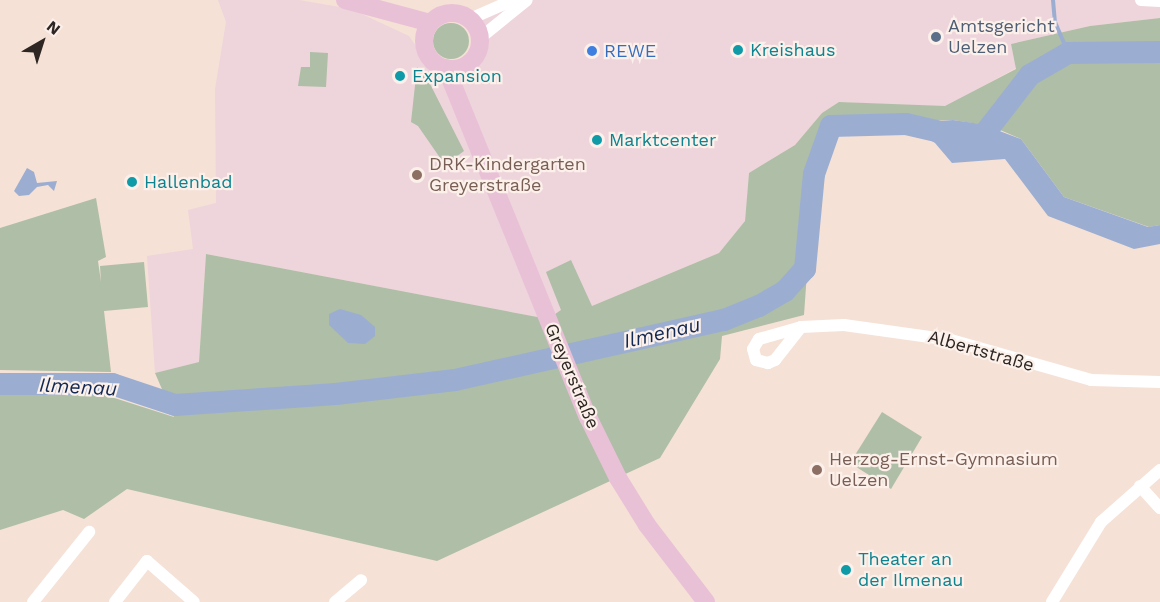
<!DOCTYPE html>
<meta charset="utf-8">
<style>
body{margin:0}
#map{position:relative;width:1160px;height:602px;overflow:hidden;background:#f5e1d6;font-family:"Work Sans",sans-serif}
div>[style]{position:absolute}
[style*='--x']{left:calc(var(--x)*1px);top:calc(var(--y)*1px);width:calc(var(--w)*1px);rotate:calc(var(--a)*1deg)}
.commercial>*{inset:0;background:#eed4db}
.green>*{inset:0;background:#afbea7}
.round{border-radius:50%}
.water>*{inset:0;background:#9baed1}
.stream>*{height:4px;margin:-2px;padding:0 2px;transform-origin:2px;border-radius:2px;background:#9baed1}
.river>*{height:22px;margin:-11px;padding:0 11px;transform-origin:11px;border-radius:11px;background:#9baed1}
.street>*{height:12px;margin:-6px;padding:0 6px;transform-origin:6px;border-radius:6px;background:#fff}
.primary>*{height:18px;margin:-9px;padding:0 9px;transform-origin:9px;border-radius:9px;background:#e9c1d7}
.primary>.ring{margin:-9px;padding:0;box-sizing:content-box;background:none;border:18px solid #e9c1d7;border-radius:50%}
.dots>*{width:16px;height:16px;translate:-50% -50%;box-sizing:border-box;border:3px solid #fcf0ea;border-radius:50%}
span{translate:-50% -50%;white-space:nowrap;text-align:center;line-height:1.15;-webkit-text-stroke:4.5px #fcf0ea;paint-order:stroke}
.service-label{font-size:18px;color:#4e5e75}
.left{translate:0 -50%;text-align:left}
.culture-label{font-size:18px;color:#0d838f}
.shop-label{font-size:18px;color:#366cbe}
.education-label{font-size:18px;color:#785e54}
.street-label{font-size:18px;color:#2d2622}
.water-label{font-size:20px;color:#122854;font-style:italic}
.north{position:absolute;left:12px;top:12px;width:60px;height:60px;-webkit-text-stroke:4px #fcf0ea;paint-order:stroke;rotate:39deg;font-size:16px;font-weight:700;line-height:24px;text-align:center;color:#2d2622}
.north::after{content:'';display:block;margin:auto;width:21px;height:27px;background:#2d2622;clip-path:polygon(50% 0,100% 100%,50% 72%,0 100%)}
</style>
<div id="map">
<div class="commercial">
<i style="clip-path:polygon(218px 0,299px 0,351px 9px,409px 36px,429px 65px,446px 73px,465px 70px,474px 64px,484px 45px,477px 20px,509px 0,1160px 0,1160px 18px,1090px 26px,1011px 44px,1016px 68px,945px 107px,839px 102px,822px 113px,795px 145px,749px 173px,745px 221px,719px 253px,592px 306px,548px 319px,206px 254px,199px 362px,155px 373px,147px 256px,193px 249px,188px 210px,216px 203px,215px 89px,226px 22px)"></i>
</div>
<div class="green">
<i style="clip-path:polygon(1160px 18px,1160px 225px,1149px 227px,1064px 197px,1021px 139px,991px 126px,953px 120px,831px 126px,814px 174px,804px 315px,722px 336px,720px 359px,660px 458px,437px 561px,127px 489px,84px 519px,63px 510px,0 530px,0 393px,105px 395px,174px 417px,155px 373px,199px 362px,206px 254px,548px 319px,561px 310px,546px 272px,571px 260px,592px 306px,719px 253px,745px 221px,749px 173px,795px 145px,822px 113px,839px 102px,945px 106px,1016px 69px,1011px 44px,1090px 26px)"></i>
<i class="round" style="left:433px;top:23px;width:36px;height:36px"></i>
<i style="clip-path:polygon(310px 52px,328px 53px,326px 87px,298px 86px,301px 67px,310px 67px)"></i>
<i style="clip-path:polygon(417px 67px,425px 74px,464px 151px,445px 165px,418px 126px,411px 122px)"></i>
<i style="clip-path:polygon(96px 198px,106px 257px,98px 261px,101px 282px,100px 266px,144px 262px,148px 307px,104px 311px,111px 372px,0 370px,0 228px)"></i>
<i style="clip-path:polygon(882px 412px,922px 437px,891px 489px,850px 463px)"></i>
</div>
<div class="water">
<i style="clip-path:polygon(953px 120px,981px 124px,1021px 139px,1064px 197px,1148px 227px,1160px 225px,1160px 244px,1134px 249px,1048px 216px,1005px 159px,952px 163px,935px 143px,906px 124px)"></i>
<i style="clip-path:polygon(27px 168px,34px 172px,37px 183px,57px 181px,54px 191px,48px 185px,37px 187px,29px 195px,19px 196px,14px 191px)"></i>
<i style="clip-path:polygon(340px 309px,361px 315px,375px 327px,375px 336px,365px 344px,348px 343px,329px 325px,329px 314px)"></i>
</div>
<div class="stream">
<i style="--x:1053;--y:0;--w:22;--a:85"></i>
<i style="--x:1055;--y:22;--w:34;--a:67"></i>
</div>
<div class="river">
<i style="--x:978;--y:142;--w:85;--a:-52.2"></i>
<i style="--x:1030;--y:75;--w:44;--a:-30.1"></i>
<i style="--x:1068;--y:53;--w:92;--a:-0.6"></i>
<i style="--x:0;--y:384;--w:112;--a:0"></i>
<i style="--x:112;--y:384;--w:66;--a:18.4"></i>
<i style="--x:175;--y:405;--w:161;--a:-3.9"></i>
<i style="--x:336;--y:394;--w:120;--a:-6.7"></i>
<i style="--x:455;--y:380;--w:276;--a:-12.6"></i>
<i style="--x:724;--y:320;--w:38;--a:-22"></i>
<i style="--x:759;--y:306;--w:30;--a:-30"></i>
<i style="--x:785;--y:291;--w:30;--a:-48"></i>
<i style="--x:805;--y:269;--w:95;--a:-84.6"></i>
<i style="--x:814;--y:174;--w:51;--a:-70.5"></i>
<i style="--x:831;--y:126;--w:75;--a:-1.5"></i>
<i style="--x:906;--y:124;--w:31;--a:13"></i>
</div>
<div class="street">
<i style="--x:1141;--y:0;--w:19;--a:3"></i>
<i style="--x:470;--y:19;--w:47;--a:-23.8"></i>
<i style="--x:480;--y:38;--w:60;--a:-39"></i>
<i style="--x:801;--y:327;--w:42;--a:128.2"></i>
<i style="--x:775;--y:360;--w:8;--a:157"></i>
<i style="--x:768;--y:363;--w:12;--a:-166"></i>
<i style="--x:756;--y:360;--w:11;--a:-105"></i>
<i style="--x:753;--y:349;--w:12;--a:-59"></i>
<i style="--x:759;--y:339;--w:44;--a:-15.9"></i>
<i style="--x:801;--y:327;--w:43;--a:-2.7"></i>
<i style="--x:844;--y:325;--w:108;--a:8"></i>
<i style="--x:951;--y:340;--w:146;--a:15.9"></i>
<i style="--x:1091;--y:380;--w:69;--a:1.7"></i>
<i style="--x:1140;--y:486;--w:30;--a:48"></i>
<i style="--x:33;--y:602;--w:90;--a:-51.3"></i>
<i style="--x:115;--y:602;--w:52;--a:-52"></i>
<i style="--x:147;--y:561;--w:62;--a:41.1"></i>
<i style="--x:335;--y:602;--w:34;--a:-40"></i>
<i style="--x:1052;--y:602;--w:94;--a:-58.5"></i>
<i style="--x:1101;--y:522;--w:79;--a:-41.4"></i>
</div>
<div class="primary">
<i style="--x:345;--y:0;--w:88;--a:15.1"></i>
<i class="ring" style="left:424px;top:13px;width:38px;height:38px"></i>
<i style="--x:446;--y:68;--w:377;--a:67.9"></i>
<i style="--x:588;--y:417;--w:68;--a:63.8"></i>
<i style="--x:618;--y:478;--w:55;--a:58.3"></i>
<i style="--x:647;--y:525;--w:97;--a:52.5"></i>
</div>
<div class="dots">
<i style="left:936px;top:37px;background:#5c6f8a"></i>
<i style="left:738px;top:50px;background:#0f9aa8"></i>
<i style="left:592px;top:51px;background:#3f7fe0"></i>
<i style="left:400px;top:76px;background:#0f9aa8"></i>
<i style="left:597px;top:140px;background:#0f9aa8"></i>
<i style="left:417px;top:175px;background:#8d6e63"></i>
<i style="left:132px;top:182px;background:#0f9aa8"></i>
<i style="left:817px;top:470px;background:#8d6e63"></i>
<i style="left:846px;top:570px;background:#0f9aa8"></i>
</div>
<div class="service-label">
<span class="left" style="left:948px;top:37px">Amtsgericht<br>Uelzen</span>
</div>
<div class="culture-label">
<span class="left" style="left:750px;top:50px">Kreishaus</span>
<span class="left" style="left:412px;top:76px">Expansion</span>
<span class="left" style="left:609px;top:140px">Marktcenter</span>
<span class="left" style="left:144px;top:182px">Hallenbad</span>
<span class="left" style="left:858px;top:570px">Theater an<br>der Ilmenau</span>
</div>
<div class="shop-label">
<span class="left" style="left:604px;top:51px">REWE</span>
</div>
<div class="education-label">
<span class="left" style="left:429px;top:175px">DRK-Kindergarten<br>Greyerstraße</span>
<span class="left" style="left:829px;top:470px">Herzog-Ernst-Gymnasium<br>Uelzen</span>
</div>
<div class="street-label">
<span style="left:981px;top:351px;rotate:16deg">Albertstraße</span>
<span style="left:572px;top:376px;rotate:67deg">Greyerstraße</span>
</div>
<div class="water-label">
<span style="left:662px;top:333px;rotate:-13deg">Ilmenau</span>
<span style="left:78px;top:387px;rotate:3deg">Ilmenau</span>
</div>
<div class="north">N</div>
</div>
